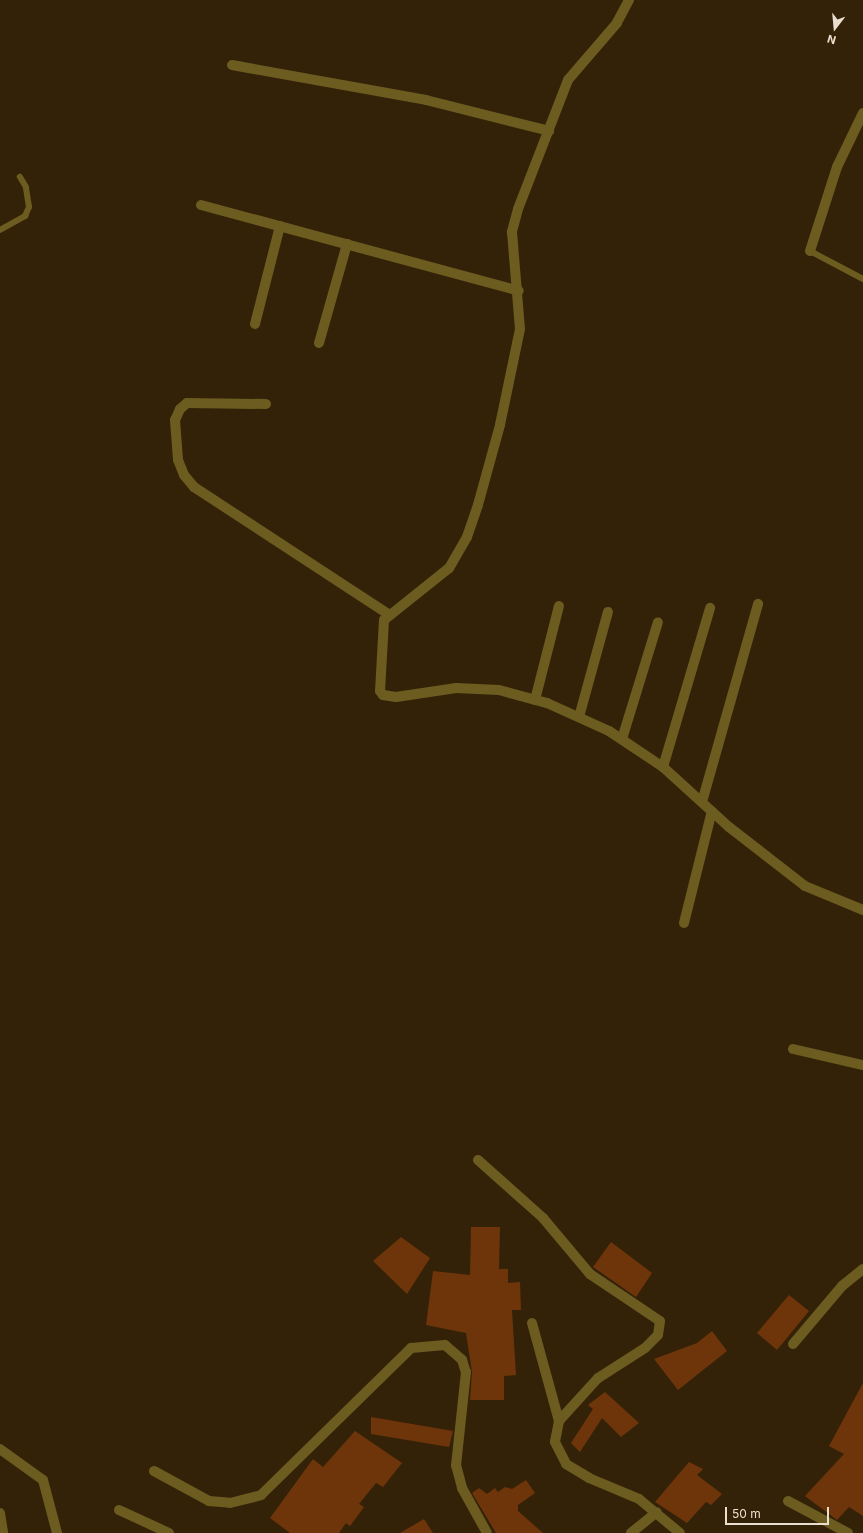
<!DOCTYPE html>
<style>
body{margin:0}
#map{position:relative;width:863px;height:1533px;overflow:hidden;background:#342208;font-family:Inter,sans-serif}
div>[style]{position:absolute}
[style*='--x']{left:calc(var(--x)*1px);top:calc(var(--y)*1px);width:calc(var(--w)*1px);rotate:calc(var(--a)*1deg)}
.building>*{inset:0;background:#6e350b}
.service>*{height:6px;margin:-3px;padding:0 3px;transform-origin:3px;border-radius:3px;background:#6c5c20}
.minor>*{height:10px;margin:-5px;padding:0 5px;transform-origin:5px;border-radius:5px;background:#6c5c20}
span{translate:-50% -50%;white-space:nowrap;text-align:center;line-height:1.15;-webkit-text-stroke:3.5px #342208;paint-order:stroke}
.north{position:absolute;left:815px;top:8px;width:40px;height:40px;-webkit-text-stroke:3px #342208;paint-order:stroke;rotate:196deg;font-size:11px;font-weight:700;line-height:16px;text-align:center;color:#eadecf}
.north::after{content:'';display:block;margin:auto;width:14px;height:18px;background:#eadecf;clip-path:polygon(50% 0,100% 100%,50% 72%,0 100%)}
.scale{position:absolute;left:725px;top:1507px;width:104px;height:18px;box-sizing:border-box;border:2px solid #eadecf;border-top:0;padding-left:5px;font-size:12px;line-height:14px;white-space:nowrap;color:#eadecf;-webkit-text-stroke:3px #342208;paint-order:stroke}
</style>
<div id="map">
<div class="building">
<i style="clip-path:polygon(471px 1227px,500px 1227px,499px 1269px,508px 1269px,508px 1283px,520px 1282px,521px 1310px,512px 1310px,516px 1375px,504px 1376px,504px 1400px,470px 1400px,472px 1372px,466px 1333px,426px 1325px,433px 1271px,470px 1275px)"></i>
<i style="clip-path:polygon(401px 1237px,430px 1258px,407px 1294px,373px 1261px)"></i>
<i style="clip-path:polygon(611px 1242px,652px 1273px,636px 1297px,593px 1267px)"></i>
<i style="clip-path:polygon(789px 1295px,809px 1311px,777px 1350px,757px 1333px)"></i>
<i style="clip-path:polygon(712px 1331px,727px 1351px,678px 1390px,654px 1359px,697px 1343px)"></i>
<i style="clip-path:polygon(863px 1383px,863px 1516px,849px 1507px,837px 1520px,805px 1496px,844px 1454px,829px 1446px)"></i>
<i style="clip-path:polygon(605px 1392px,639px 1423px,621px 1437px,602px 1418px,580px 1452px,571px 1443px,593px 1409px,588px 1405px)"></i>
<i style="clip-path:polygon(371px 1417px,453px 1431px,449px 1447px,371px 1434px)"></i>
<i style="clip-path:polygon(355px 1431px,402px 1463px,383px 1487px,376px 1483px,359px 1504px,364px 1507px,350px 1526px,346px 1523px,339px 1533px,290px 1533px,270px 1518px,313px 1459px,323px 1467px)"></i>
<i style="clip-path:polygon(689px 1462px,703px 1469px,697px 1475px,722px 1494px,711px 1505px,706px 1502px,687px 1523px,655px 1502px)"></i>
<i style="clip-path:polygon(526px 1480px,535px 1493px,518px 1505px,518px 1511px,543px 1533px,496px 1533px,472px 1493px,479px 1488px,487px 1494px,495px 1488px,498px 1492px,505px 1487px,512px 1489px)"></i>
<i style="clip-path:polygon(424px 1519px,433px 1533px,400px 1533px)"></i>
</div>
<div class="service">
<i style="--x:0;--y:230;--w:29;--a:-29"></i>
<i style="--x:25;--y:216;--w:10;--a:-66"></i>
<i style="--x:29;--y:207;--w:20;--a:-99"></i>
<i style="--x:26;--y:187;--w:12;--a:-121"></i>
<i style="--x:810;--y:251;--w:60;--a:27.8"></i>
</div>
<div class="minor">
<i style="--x:629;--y:0;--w:26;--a:118"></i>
<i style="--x:617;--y:23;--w:75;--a:130.7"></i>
<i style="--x:568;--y:80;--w:138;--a:111.2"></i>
<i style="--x:518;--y:209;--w:24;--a:105"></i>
<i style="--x:512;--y:232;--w:97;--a:85.3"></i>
<i style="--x:520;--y:329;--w:98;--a:101.8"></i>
<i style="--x:500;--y:425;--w:83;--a:105.4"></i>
<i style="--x:478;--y:505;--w:34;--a:109"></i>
<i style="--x:467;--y:537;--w:36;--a:120"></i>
<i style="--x:449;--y:568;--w:83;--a:141.3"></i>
<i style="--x:384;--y:620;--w:71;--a:93.2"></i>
<i style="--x:380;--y:691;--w:5;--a:53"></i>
<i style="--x:383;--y:695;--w:13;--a:9"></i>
<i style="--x:396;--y:697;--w:61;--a:-8.5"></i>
<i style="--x:456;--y:688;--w:43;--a:2.7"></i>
<i style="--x:499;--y:690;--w:50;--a:15.2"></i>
<i style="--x:547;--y:703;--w:68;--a:24.3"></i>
<i style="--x:609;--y:731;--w:65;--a:33.7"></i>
<i style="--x:663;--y:767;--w:89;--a:42.3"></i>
<i style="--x:729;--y:827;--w:96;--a:37.8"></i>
<i style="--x:805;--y:886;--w:63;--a:22.5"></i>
<i style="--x:232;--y:65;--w:197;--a:10.2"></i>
<i style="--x:426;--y:100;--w:127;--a:14.1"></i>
<i style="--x:201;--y:205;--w:329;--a:15.1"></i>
<i style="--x:810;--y:251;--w:88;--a:-72.2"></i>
<i style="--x:837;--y:167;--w:60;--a:-64.3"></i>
<i style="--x:255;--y:324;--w:101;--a:-75.7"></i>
<i style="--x:319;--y:343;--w:103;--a:-74.2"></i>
<i style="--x:266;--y:404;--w:79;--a:-179.3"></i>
<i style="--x:187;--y:403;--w:9;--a:139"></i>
<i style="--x:180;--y:409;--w:12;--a:114"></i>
<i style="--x:175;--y:420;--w:40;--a:85.7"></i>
<i style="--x:178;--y:460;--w:16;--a:68"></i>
<i style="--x:184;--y:475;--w:16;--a:50"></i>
<i style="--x:194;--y:487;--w:232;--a:33.2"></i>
<i style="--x:535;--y:700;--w:97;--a:-75.7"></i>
<i style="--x:579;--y:717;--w:109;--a:-74.6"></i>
<i style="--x:622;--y:739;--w:122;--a:-72.9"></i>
<i style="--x:663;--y:767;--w:166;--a:-73.5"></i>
<i style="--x:702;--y:802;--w:206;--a:-74.2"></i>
<i style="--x:684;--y:923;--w:115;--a:-76"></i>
<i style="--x:793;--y:1049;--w:72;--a:12.9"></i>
<i style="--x:478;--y:1160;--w:87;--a:41.7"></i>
<i style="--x:543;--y:1218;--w:73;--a:50"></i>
<i style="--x:590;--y:1274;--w:84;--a:33.9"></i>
<i style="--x:660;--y:1321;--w:14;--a:98"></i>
<i style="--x:658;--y:1335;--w:18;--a:135"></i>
<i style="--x:645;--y:1348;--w:56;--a:147.4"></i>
<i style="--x:598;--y:1378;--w:58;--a:132.2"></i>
<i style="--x:559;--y:1421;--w:21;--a:101"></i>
<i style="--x:555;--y:1442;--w:25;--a:63"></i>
<i style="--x:566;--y:1464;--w:27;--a:31"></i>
<i style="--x:589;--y:1478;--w:54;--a:22.8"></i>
<i style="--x:639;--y:1499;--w:53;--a:39.7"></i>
<i style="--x:532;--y:1323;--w:102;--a:74.6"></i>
<i style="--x:793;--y:1344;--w:76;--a:-49.8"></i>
<i style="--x:842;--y:1286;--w:27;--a:-39"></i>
<i style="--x:0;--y:1449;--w:53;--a:35.8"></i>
<i style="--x:43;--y:1480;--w:55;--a:75.2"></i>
<i style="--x:154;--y:1471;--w:63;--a:28.6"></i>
<i style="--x:209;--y:1501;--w:21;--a:5"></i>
<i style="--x:230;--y:1503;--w:32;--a:-14"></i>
<i style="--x:261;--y:1495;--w:210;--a:-44.4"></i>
<i style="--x:411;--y:1348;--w:34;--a:-5"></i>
<i style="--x:445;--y:1345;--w:23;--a:41"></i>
<i style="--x:462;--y:1360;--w:13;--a:72"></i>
<i style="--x:466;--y:1372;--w:94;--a:96.1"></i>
<i style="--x:456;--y:1465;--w:24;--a:75"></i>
<i style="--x:462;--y:1488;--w:51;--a:60.9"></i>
<i style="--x:788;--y:1501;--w:68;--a:28.1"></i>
<i style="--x:119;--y:1510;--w:55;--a:24.7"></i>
<i style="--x:0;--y:1513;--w:20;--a:81"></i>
<i style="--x:631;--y:1533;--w:33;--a:-39"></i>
</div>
<div class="north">N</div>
<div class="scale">50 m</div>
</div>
